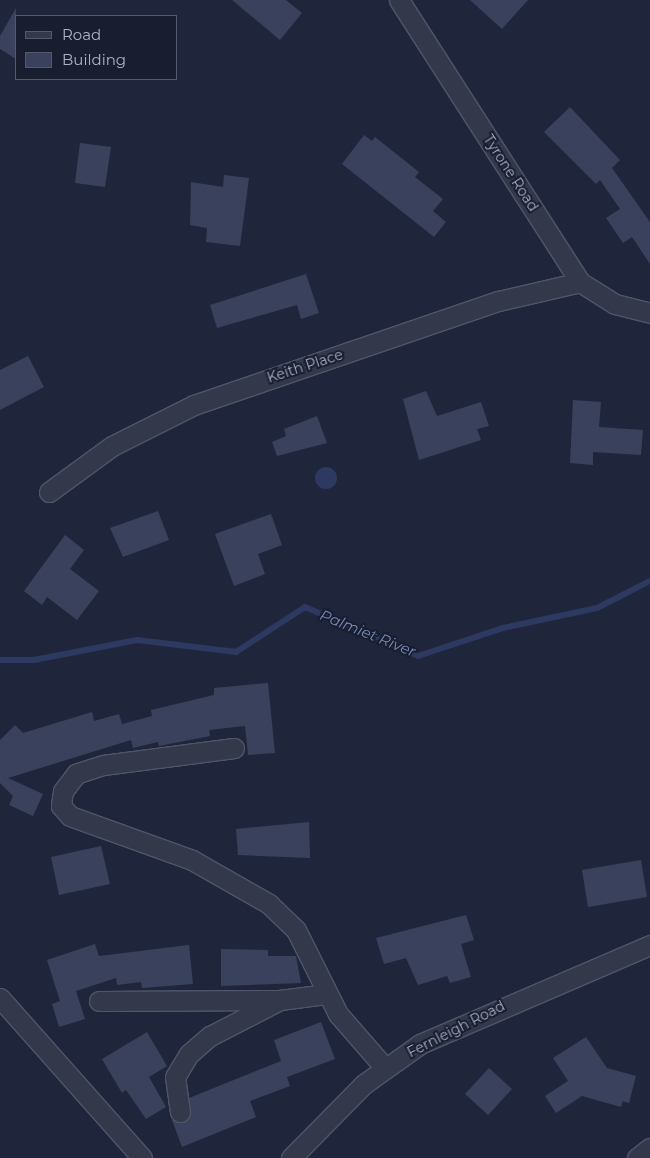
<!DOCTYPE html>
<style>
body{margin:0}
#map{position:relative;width:650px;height:1158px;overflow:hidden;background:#1f263b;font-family:Montserrat,sans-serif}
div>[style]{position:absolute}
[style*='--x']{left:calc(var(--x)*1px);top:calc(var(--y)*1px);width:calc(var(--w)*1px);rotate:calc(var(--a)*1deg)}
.water>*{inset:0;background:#2d3960}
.round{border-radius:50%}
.stream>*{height:6px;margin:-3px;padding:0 3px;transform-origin:3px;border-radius:3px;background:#2d3960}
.building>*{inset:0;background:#3a415c}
.roads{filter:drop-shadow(1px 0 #505569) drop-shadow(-1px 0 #505569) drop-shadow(0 1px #505569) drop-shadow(0 -1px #505569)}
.minor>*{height:19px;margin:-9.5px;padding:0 9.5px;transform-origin:9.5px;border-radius:9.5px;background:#33384b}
span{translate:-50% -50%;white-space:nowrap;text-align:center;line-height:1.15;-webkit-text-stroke:4px #181e30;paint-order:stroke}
.street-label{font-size:14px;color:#adb2c8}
.water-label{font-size:15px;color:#7a89b8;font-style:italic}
.legend{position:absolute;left:15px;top:15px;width:162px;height:65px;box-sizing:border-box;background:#181e30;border:1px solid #54596d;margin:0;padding:6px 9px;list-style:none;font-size:15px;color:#adb2c8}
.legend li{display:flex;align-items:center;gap:10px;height:25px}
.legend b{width:25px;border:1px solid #54596d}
</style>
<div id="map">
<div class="water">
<i class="round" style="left:315px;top:467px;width:22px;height:22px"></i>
</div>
<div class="stream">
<i style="--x:0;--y:660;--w:34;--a:0"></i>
<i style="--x:34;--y:660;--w:105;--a:-11"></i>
<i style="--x:137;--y:640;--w:100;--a:6.9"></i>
<i style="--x:236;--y:652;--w:82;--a:-33.1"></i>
<i style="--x:305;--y:607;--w:123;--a:23.4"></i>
<i style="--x:418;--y:656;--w:89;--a:-18.2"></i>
<i style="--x:503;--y:628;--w:96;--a:-12"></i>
<i style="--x:597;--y:608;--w:59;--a:-27"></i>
</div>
<div class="building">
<i style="clip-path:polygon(232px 0,286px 0,302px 13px,280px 40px)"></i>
<i style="clip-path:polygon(470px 0,528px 0,502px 29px)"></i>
<i style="clip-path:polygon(16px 8px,16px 59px,0 49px,0 36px)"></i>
<i style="clip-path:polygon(570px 107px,620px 160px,612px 168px,650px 222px,650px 264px,632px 237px,623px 243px,606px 218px,620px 209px,600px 180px,596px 184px,544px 132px)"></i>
<i style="clip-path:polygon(364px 135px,372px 141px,375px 137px,419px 172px,415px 177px,443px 199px,433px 211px,446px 222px,434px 237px,342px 164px)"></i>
<i style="clip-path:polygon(80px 143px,111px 147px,105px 187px,75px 183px)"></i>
<i style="clip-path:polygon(224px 175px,249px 178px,240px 246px,206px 242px,207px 228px,190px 225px,191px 182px,223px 187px)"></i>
<i style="clip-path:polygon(306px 274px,319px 313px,301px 319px,297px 305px,217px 328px,210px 305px)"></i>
<i style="clip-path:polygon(28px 356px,44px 387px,0 410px,0 370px)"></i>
<i style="clip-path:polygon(426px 391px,437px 416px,481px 402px,489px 426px,477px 429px,481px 440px,419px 460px,403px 399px)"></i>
<i style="clip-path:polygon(573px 400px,601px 402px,599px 427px,643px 430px,641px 455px,593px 452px,593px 465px,570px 463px)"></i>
<i style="clip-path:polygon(317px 416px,327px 443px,277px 456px,272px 442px,286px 436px,284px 429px)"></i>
<i style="clip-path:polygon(158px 511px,169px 540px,123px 557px,110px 528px)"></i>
<i style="clip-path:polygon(271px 514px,282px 545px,258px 554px,265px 574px,234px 586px,215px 534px)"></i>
<i style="clip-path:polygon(65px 535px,84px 550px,70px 569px,99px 591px,77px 620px,47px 597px,42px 605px,24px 591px)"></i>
<i style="clip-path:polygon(268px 683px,275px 753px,248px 755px,245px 726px,209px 730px,210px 736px,159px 746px,158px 742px,133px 748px,131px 740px,8px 778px,43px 794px,33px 816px,9px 805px,13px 796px,0 783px,0 740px,15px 725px,23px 733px,92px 712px,94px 721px,119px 714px,122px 724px,152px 716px,151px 710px,214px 695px,214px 688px)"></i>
<i style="clip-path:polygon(309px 822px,310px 858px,238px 855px,236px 829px)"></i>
<i style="clip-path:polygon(101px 846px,110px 884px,59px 895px,51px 857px)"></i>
<i style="clip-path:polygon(641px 860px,647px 897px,588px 907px,582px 870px)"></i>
<i style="clip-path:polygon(466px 915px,474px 940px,461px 944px,471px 977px,450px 983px,447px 976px,418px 985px,406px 958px,384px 964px,376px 938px)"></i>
<i style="clip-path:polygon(95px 944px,99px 956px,189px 945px,193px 984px,142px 988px,141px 982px,117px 985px,116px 978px,76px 991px,85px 1019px,59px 1027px,52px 1004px,60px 1001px,47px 960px)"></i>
<i style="clip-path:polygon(221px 949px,268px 950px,268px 956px,296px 956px,301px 983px,221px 986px)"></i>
<i style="clip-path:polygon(321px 1022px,335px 1059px,287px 1077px,290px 1086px,250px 1101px,256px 1117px,182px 1147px,172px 1120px,187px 1120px,189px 1098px,281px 1061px,274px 1040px)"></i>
<i style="clip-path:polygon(147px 1032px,167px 1066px,149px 1077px,166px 1107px,146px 1119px,126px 1090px,122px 1093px,102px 1059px)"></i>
<i style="clip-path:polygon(586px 1037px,607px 1068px,636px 1076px,629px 1103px,623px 1101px,621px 1107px,582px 1096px,556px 1113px,545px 1096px,568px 1081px,553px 1058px)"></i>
<i style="clip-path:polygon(489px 1068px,512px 1089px,488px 1115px,465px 1094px)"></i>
</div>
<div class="roads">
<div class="minor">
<i style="--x:399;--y:0;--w:335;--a:57.3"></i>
<i style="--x:580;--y:282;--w:41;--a:32.2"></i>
<i style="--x:615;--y:304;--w:36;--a:14"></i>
<i style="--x:49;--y:492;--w:78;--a:-36.1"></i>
<i style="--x:112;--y:446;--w:92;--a:-26.6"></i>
<i style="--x:194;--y:405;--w:321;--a:-18.9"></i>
<i style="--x:498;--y:301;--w:84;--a:-13"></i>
<i style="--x:234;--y:748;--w:132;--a:172.6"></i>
<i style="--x:103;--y:765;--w:28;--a:162"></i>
<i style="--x:76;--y:774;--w:21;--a:127"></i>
<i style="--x:63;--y:791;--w:15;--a:98"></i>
<i style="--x:61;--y:806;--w:13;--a:48"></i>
<i style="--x:70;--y:816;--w:130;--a:19.8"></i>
<i style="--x:192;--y:860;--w:89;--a:29.7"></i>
<i style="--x:269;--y:904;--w:37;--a:44"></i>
<i style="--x:296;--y:930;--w:94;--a:63.4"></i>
<i style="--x:338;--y:1014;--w:72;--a:49"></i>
<i style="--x:0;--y:998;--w:214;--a:48.4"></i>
<i style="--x:99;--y:1001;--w:177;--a:-0.3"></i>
<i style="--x:180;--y:1112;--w:35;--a:-98"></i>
<i style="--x:175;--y:1077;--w:27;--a:-59"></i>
<i style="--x:189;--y:1054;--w:28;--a:-41"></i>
<i style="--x:210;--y:1036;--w:79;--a:-27.2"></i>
<i style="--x:280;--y:1000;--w:46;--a:-7.4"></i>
<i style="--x:291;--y:1158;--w:104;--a:-45.4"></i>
<i style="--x:364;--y:1084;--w:69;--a:-35.5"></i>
<i style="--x:420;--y:1044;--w:250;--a:-23.3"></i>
<i style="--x:637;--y:1158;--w:16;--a:-38"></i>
</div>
</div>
<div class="street-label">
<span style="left:511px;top:173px;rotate:57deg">Tyrone Road</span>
<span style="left:305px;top:366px;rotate:-18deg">Keith Place</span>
<span style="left:456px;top:1029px;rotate:-27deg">Fernleigh Road</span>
</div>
<div class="water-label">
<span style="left:368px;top:633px;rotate:22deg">Palmiet River</span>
</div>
<ul class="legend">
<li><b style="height:6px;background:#33384b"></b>Road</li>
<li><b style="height:14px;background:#3a415c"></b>Building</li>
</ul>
</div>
